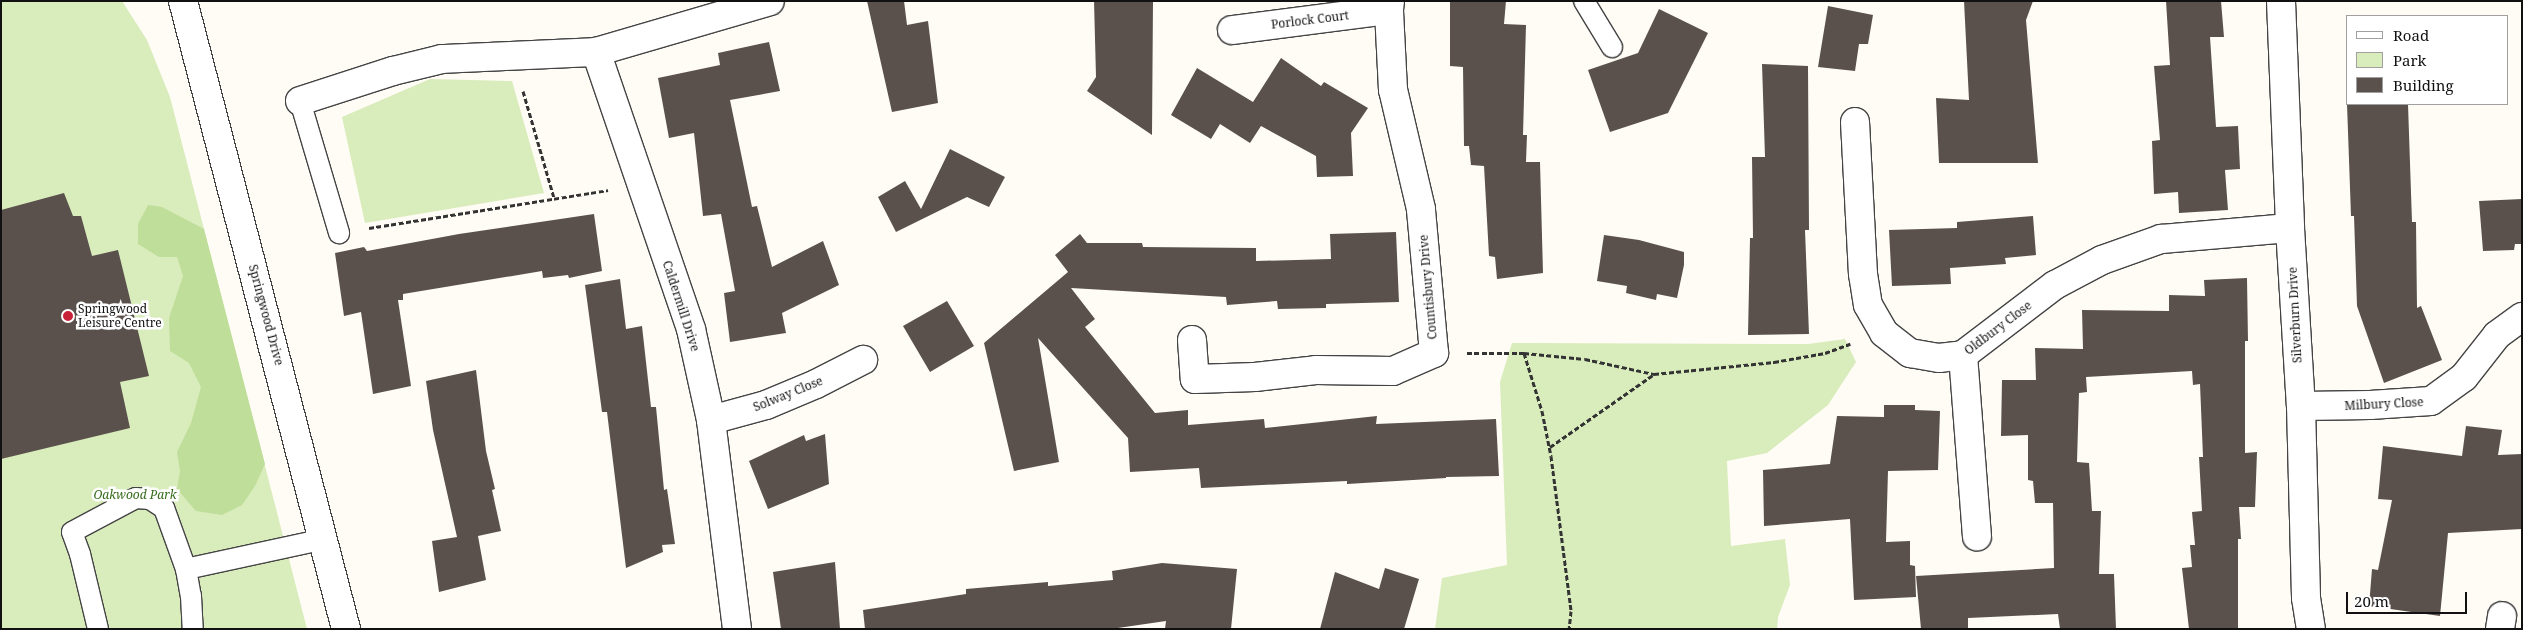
<!DOCTYPE html>
<style>
body{margin:0}
#map{position:relative;width:2523px;height:630px;overflow:hidden;background:#fffcf5;font-family:"Noto Serif",serif}
div>[style]{position:absolute}
[style*='--x']{left:calc(var(--x)*1px);top:calc(var(--y)*1px);width:calc(var(--w)*1px);rotate:calc(var(--a)*1deg)}
.green>*{inset:0;background:#d9ecbc}
.forest>*{inset:0;background:#bfde9a}
.building>*{inset:0;background:#5a514d}
.path>*{height:3px;margin-top:-1.5px;transform-origin:0;background:repeating-linear-gradient(90deg,#333 0 5px,transparent 0 7.5px)}
.roads{filter:drop-shadow(1px 0 #444) drop-shadow(-1px 0 #444) drop-shadow(0 1px #444) drop-shadow(0 -1px #444)}
.service>*{height:20px;margin:-10px;padding:0 10px;transform-origin:10px;border-radius:10px;background:#fff}
.minor>*{height:28px;margin:-14px;padding:0 14px;transform-origin:14px;border-radius:14px;background:#fff}
.tertiary>*{height:28px;margin:-14px;padding:0 14px;transform-origin:14px;border-radius:14px;background:#fff}
.dots>*{width:14px;height:14px;translate:-50% -50%;box-sizing:border-box;border:2px solid #fff;border-radius:50%}
span{translate:-50% -50%;white-space:nowrap;text-align:center;line-height:1.15;-webkit-text-stroke:5px #fff;paint-order:stroke}
.street-label{font-size:12px;color:#111}
.poi-label{font-size:12px;color:#111}
.left{translate:0 -50%;text-align:left}
.park-label{font-size:12px;color:#356d1d;font-style:italic}
.frame{position:absolute;inset:0;border:2px solid #111;pointer-events:none}
.legend{position:absolute;left:2346px;top:15px;width:162px;height:90px;box-sizing:border-box;background:#fff;border:1px solid #a0a0a0;margin:0;padding:6px 9px;list-style:none;font-size:15px;color:#111}
.legend li{display:flex;align-items:center;gap:10px;height:25px}
.legend b{width:25px;border:1px solid #a0a0a0}
.scale{position:absolute;left:2346px;top:592px;width:121px;height:22px;box-sizing:border-box;border:2px solid #111;border-top:0;padding-left:6px;font-size:15px;line-height:18px;white-space:nowrap;color:#111;-webkit-text-stroke:4px #fff;paint-order:stroke}
</style>
<div id="map">
<div class="green">
<i style="clip-path:polygon(1px 1px,122px 1px,147px 40px,170px 97px,307px 629px,1px 629px)"></i>
<i style="clip-path:polygon(430px 79px,512px 81px,544px 193px,365px 223px,342px 117px)"></i>
<i style="clip-path:polygon(1845px 339px,1856px 362px,1828px 405px,1767px 453px,1727px 461px,1731px 546px,1785px 539px,1790px 585px,1778px 617px,1777px 629px,1435px 629px,1442px 578px,1507px 565px,1500px 382px,1512px 343px,1808px 344px)"></i>
</div>
<div class="forest">
<i style="clip-path:polygon(148px 205px,162px 207px,204px 229px,265px 464px,255px 486px,242px 505px,222px 515px,196px 511px,177px 489px,180px 471px,177px 452px,191px 423px,201px 387px,189px 363px,170px 351px,169px 318px,183px 276px,177px 257px,159px 257px,138px 244px,138px 224px)"></i>
</div>
<div class="building">
<i style="clip-path:polygon(867px 1px,904px 1px,907px 25px,928px 21px,938px 103px,892px 112px)"></i>
<i style="clip-path:polygon(1094px 1px,1153px 1px,1152px 135px,1087px 91px,1096px 77px)"></i>
<i style="clip-path:polygon(1450px 1px,1506px 1px,1504px 24px,1526px 25px,1523px 135px,1527px 135px,1526px 162px,1540px 162px,1543px 273px,1497px 279px,1495px 257px,1489px 256px,1484px 166px,1471px 165px,1469px 146px,1464px 146px,1463px 67px,1450px 66px)"></i>
<i style="clip-path:polygon(1964px 1px,2033px 1px,2026px 20px,2038px 163px,1939px 163px,1936px 98px,1969px 100px)"></i>
<i style="clip-path:polygon(2166px 1px,2221px 1px,2224px 37px,2210px 37px,2216px 127px,2238px 126px,2240px 169px,2225px 170px,2228px 210px,2179px 213px,2178px 192px,2154px 194px,2152px 141px,2160px 140px,2154px 66px,2170px 65px)"></i>
<i style="clip-path:polygon(1828px 6px,1873px 15px,1868px 44px,1859px 44px,1855px 71px,1818px 67px)"></i>
<i style="clip-path:polygon(1659px 9px,1708px 33px,1668px 113px,1610px 132px,1588px 70px,1638px 53px)"></i>
<i style="clip-path:polygon(769px 42px,780px 91px,730px 100px,752px 207px,757px 206px,772px 267px,823px 241px,839px 285px,782px 313px,786px 333px,730px 342px,724px 293px,735px 291px,721px 214px,703px 216px,694px 133px,669px 138px,658px 78px,720px 65px,718px 53px)"></i>
<i style="clip-path:polygon(1281px 58px,1321px 86px,1324px 82px,1368px 108px,1351px 133px,1353px 176px,1317px 177px,1316px 156px,1261px 126px,1250px 143px,1220px 124px,1211px 139px,1171px 115px,1197px 68px,1253px 102px)"></i>
<i style="clip-path:polygon(1762px 64px,1808px 66px,1809px 230px,1805px 230px,1809px 334px,1748px 335px,1750px 238px,1753px 238px,1752px 157px,1765px 157px)"></i>
<i style="clip-path:polygon(2347px 104px,2408px 104px,2412px 222px,2416px 222px,2417px 308px,2421px 306px,2442px 360px,2384px 383px,2357px 306px,2354px 216px,2351px 216px)"></i>
<i style="clip-path:polygon(950px 149px,1005px 177px,989px 207px,967px 197px,896px 232px,878px 197px,905px 181px,921px 209px)"></i>
<i style="clip-path:polygon(64px 193px,73px 216px,81px 216px,92px 256px,118px 250px,149px 376px,120px 382px,130px 428px,1px 459px,1px 210px)"></i>
<i style="clip-path:polygon(2522px 199px,2522px 244px,2515px 244px,2514px 250px,2483px 251px,2479px 201px)"></i>
<i style="clip-path:polygon(594px 214px,602px 271px,569px 278px,568px 275px,543px 278px,542px 271px,403px 294px,403px 300px,398px 300px,411px 386px,373px 394px,361px 312px,344px 316px,335px 253px,364px 247px,367px 251px,459px 234px)"></i>
<i style="clip-path:polygon(2033px 216px,2036px 255px,2005px 258px,2006px 264px,1950px 268px,1951px 284px,1892px 286px,1889px 230px,1957px 228px,1957px 222px)"></i>
<i style="clip-path:polygon(1396px 232px,1399px 302px,1326px 304px,1326px 308px,1278px 309px,1277px 301px,1227px 305px,1226px 297px,1071px 288px,1095px 319px,1085px 327px,1155px 413px,1188px 410px,1188px 425px,1264px 419px,1265px 428px,1377px 416px,1376px 424px,1496px 419px,1499px 476px,1446px 477px,1446px 478px,1347px 484px,1347px 481px,1201px 488px,1199px 468px,1130px 472px,1128px 438px,1038px 338px,1059px 462px,1014px 471px,984px 343px,1068px 272px,1055px 255px,1080px 234px,1087px 243px,1142px 243px,1143px 247px,1256px 248px,1256px 261px,1331px 259px,1330px 234px)"></i>
<i style="clip-path:polygon(1604px 235px,1639px 240px,1684px 252px,1684px 265px,1677px 298px,1657px 294px,1656px 300px,1626px 293px,1627px 286px,1597px 281px)"></i>
<i style="clip-path:polygon(2247px 278px,2248px 341px,2245px 341px,2245px 453px,2257px 452px,2255px 507px,2239px 507px,2241px 539px,2238px 539px,2238px 629px,2189px 629px,2182px 568px,2192px 567px,2190px 545px,2195px 545px,2192px 512px,2202px 511px,2199px 457px,2203px 457px,2200px 384px,2193px 385px,2192px 371px,2086px 377px,2087px 392px,2079px 393px,2077px 462px,2089px 463px,2092px 511px,2101px 511px,2099px 574px,2114px 574px,2116px 629px,2060px 629px,2058px 614px,1968px 618px,1968px 629px,1921px 629px,1916px 576px,2054px 568px,2053px 503px,2035px 503px,2033px 481px,2028px 480px,2028px 435px,2001px 436px,2002px 380px,2036px 380px,2035px 348px,2083px 349px,2082px 310px,2169px 311px,2169px 295px,2205px 296px,2204px 280px)"></i>
<i style="clip-path:polygon(620px 279px,626px 329px,642px 326px,651px 407px,656px 407px,664px 490px,667px 489px,675px 544px,662px 545px,663px 552px,626px 568px,607px 412px,602px 412px,585px 285px)"></i>
<i style="clip-path:polygon(947px 301px,974px 346px,930px 372px,903px 326px)"></i>
<i style="clip-path:polygon(476px 370px,486px 451px,495px 489px,492px 490px,501px 531px,478px 536px,486px 580px,439px 592px,432px 541px,457px 537px,433px 430px,426px 381px)"></i>
<i style="clip-path:polygon(1884px 405px,1915px 405px,1915px 410px,1940px 411px,1938px 470px,1888px 471px,1886px 542px,1910px 541px,1910px 565px,1915px 566px,1916px 597px,1854px 600px,1850px 519px,1764px 526px,1763px 470px,1830px 464px,1837px 416px,1884px 417px)"></i>
<i style="clip-path:polygon(2466px 426px,2502px 430px,2498px 455px,2522px 454px,2522px 529px,2448px 533px,2440px 616px,2369px 606px,2372px 569px,2378px 570px,2392px 500px,2378px 499px,2383px 446px,2462px 456px)"></i>
<i style="clip-path:polygon(825px 434px,829px 484px,768px 509px,749px 461px,804px 435px,806px 441px)"></i>
<i style="clip-path:polygon(835px 562px,840px 629px,781px 629px,773px 572px)"></i>
<i style="clip-path:polygon(1162px 563px,1237px 569px,1231px 629px,1165px 629px,1166px 621px,1111px 629px,865px 629px,863px 610px,966px 594px,966px 589px,1048px 582px,1048px 586px,1113px 580px,1112px 571px)"></i>
<i style="clip-path:polygon(1385px 568px,1419px 579px,1404px 629px,1320px 629px,1335px 572px,1379px 589px)"></i>
</div>
<div class="path">
<i style="--x:523;--y:91;--w:111;--a:73.8"></i>
<i style="--x:369;--y:228;--w:242;--a:-9"></i>
<i style="--x:1467;--y:353;--w:57;--a:0"></i>
<i style="--x:1524;--y:353;--w:61;--a:72.8"></i>
<i style="--x:1542;--y:411;--w:46;--a:78.7"></i>
<i style="--x:1551;--y:456;--w:156;--a:82.6"></i>
<i style="--x:1571;--y:611;--w:18;--a:96"></i>
<i style="--x:1524;--y:353;--w:61;--a:5.6"></i>
<i style="--x:1585;--y:359;--w:71;--a:12.3"></i>
<i style="--x:1654;--y:374;--w:121;--a:-5.7"></i>
<i style="--x:1774;--y:362;--w:52;--a:-10"></i>
<i style="--x:1825;--y:353;--w:27;--a:-20"></i>
<i style="--x:1550;--y:447;--w:126;--a:-35"></i>
</div>
<div class="roads">
<div class="service">
<i style="--x:1584;--y:1;--w:54;--a:58.7"></i>
<i style="--x:300;--y:101;--w:138;--a:73.5"></i>
<i style="--x:186;--y:569;--w:142;--a:-12.2"></i>
<i style="--x:98;--y:629;--w:77;--a:-103.5"></i>
<i style="--x:80;--y:554;--w:23;--a:-110"></i>
<i style="--x:72;--y:532;--w:72;--a:-28"></i>
<i style="--x:136;--y:498;--w:14;--a:4"></i>
<i style="--x:150;--y:499;--w:17;--a:33"></i>
<i style="--x:164;--y:508;--w:65;--a:70.2"></i>
<i style="--x:186;--y:569;--w:27;--a:80"></i>
<i style="--x:191;--y:596;--w:33;--a:87"></i>
</div>
<div class="minor">
<i style="--x:2281;--y:1;--w:227;--a:87.7"></i>
<i style="--x:2290;--y:228;--w:178;--a:86.5"></i>
<i style="--x:2301;--y:406;--w:192;--a:88.5"></i>
<i style="--x:2306;--y:598;--w:31;--a:81"></i>
<i style="--x:1232;--y:30;--w:158;--a:-7.3"></i>
<i style="--x:300;--y:101;--w:98;--a:-17.9"></i>
<i style="--x:393;--y:71;--w:50;--a:-13.8"></i>
<i style="--x:442;--y:59;--w:154;--a:-2.6"></i>
<i style="--x:1855;--y:122;--w:152;--a:87"></i>
<i style="--x:1863;--y:274;--w:31;--a:81"></i>
<i style="--x:1868;--y:305;--w:32;--a:60"></i>
<i style="--x:1884;--y:333;--w:33;--a:38"></i>
<i style="--x:1910;--y:353;--w:29;--a:10"></i>
<i style="--x:1939;--y:358;--w:24;--a:-7"></i>
<i style="--x:1963;--y:355;--w:116;--a:-37.3"></i>
<i style="--x:2055;--y:285;--w:53;--a:-28"></i>
<i style="--x:2102;--y:260;--w:63;--a:-19.6"></i>
<i style="--x:2161;--y:239;--w:129;--a:-4.9"></i>
<i style="--x:1192;--y:340;--w:39;--a:86"></i>
<i style="--x:1195;--y:379;--w:60;--a:-1.9"></i>
<i style="--x:1255;--y:377;--w:61;--a:-6.5"></i>
<i style="--x:1316;--y:370;--w:77;--a:0.7"></i>
<i style="--x:1393;--y:371;--w:45;--a:-23.7"></i>
<i style="--x:1434;--y:353;--w:145;--a:-95.2"></i>
<i style="--x:1421;--y:209;--w:122;--a:-103.2"></i>
<i style="--x:1393;--y:90;--w:80;--a:-92.9"></i>
<i style="--x:1389;--y:10;--w:9;--a:-84"></i>
<i style="--x:1963;--y:355;--w:182;--a:85.6"></i>
<i style="--x:2301;--y:406;--w:69;--a:-0.8"></i>
<i style="--x:2370;--y:405;--w:61;--a:-3.8"></i>
<i style="--x:2431;--y:401;--w:41;--a:-36"></i>
<i style="--x:2464;--y:377;--w:53;--a:-51.8"></i>
<i style="--x:2497;--y:335;--w:31;--a:-36"></i>
<i style="--x:711;--y:420;--w:57;--a:-15.3"></i>
<i style="--x:766;--y:405;--w:54;--a:-22.8"></i>
<i style="--x:816;--y:384;--w:53;--a:-27.1"></i>
<i style="--x:737;--y:629;--w:211;--a:-97.1"></i>
<i style="--x:711;--y:420;--w:93;--a:-102.4"></i>
<i style="--x:691;--y:329;--w:293;--a:-108.9"></i>
<i style="--x:596;--y:52;--w:181;--a:-16.3"></i>
<i style="--x:2500;--y:629;--w:13;--a:-81"></i>
</div>
<div class="tertiary">
<i style="--x:183;--y:1;--w:649;--a:75.45"></i>
</div>
</div>
<div class="dots">
<i style="left:68px;top:316px;background:#c82239"></i>
</div>
<div class="street-label">
<span style="left:1310px;top:20px;rotate:-7deg">Porlock Court</span>
<span style="left:1428px;top:287px;rotate:-95deg">Countisbury Drive</span>
<span style="left:681px;top:306px;rotate:72deg">Caldermill Drive</span>
<span style="left:266px;top:315px;rotate:75deg">Springwood Drive</span>
<span style="left:2295px;top:315px;rotate:-93deg">Silverburn Drive</span>
<span style="left:1998px;top:328px;rotate:-37deg">Oldbury Close</span>
<span style="left:788px;top:394px;rotate:-22deg">Solway Close</span>
<span style="left:2384px;top:404px;rotate:-3deg">Milbury Close</span>
</div>
<div class="poi-label">
<span class="left" style="left:78px;top:316px">Springwood<br>Leisure Centre</span>
</div>
<div class="park-label">
<span style="left:135px;top:495px">Oakwood Park</span>
</div>
<div class="frame"></div>
<ul class="legend">
<li><b style="height:6px;background:#fff"></b>Road</li>
<li><b style="height:14px;background:#d9ecbc"></b>Park</li>
<li><b style="height:14px;background:#5a514d"></b>Building</li>
</ul>
<div class="scale">20 m</div>
</div>
